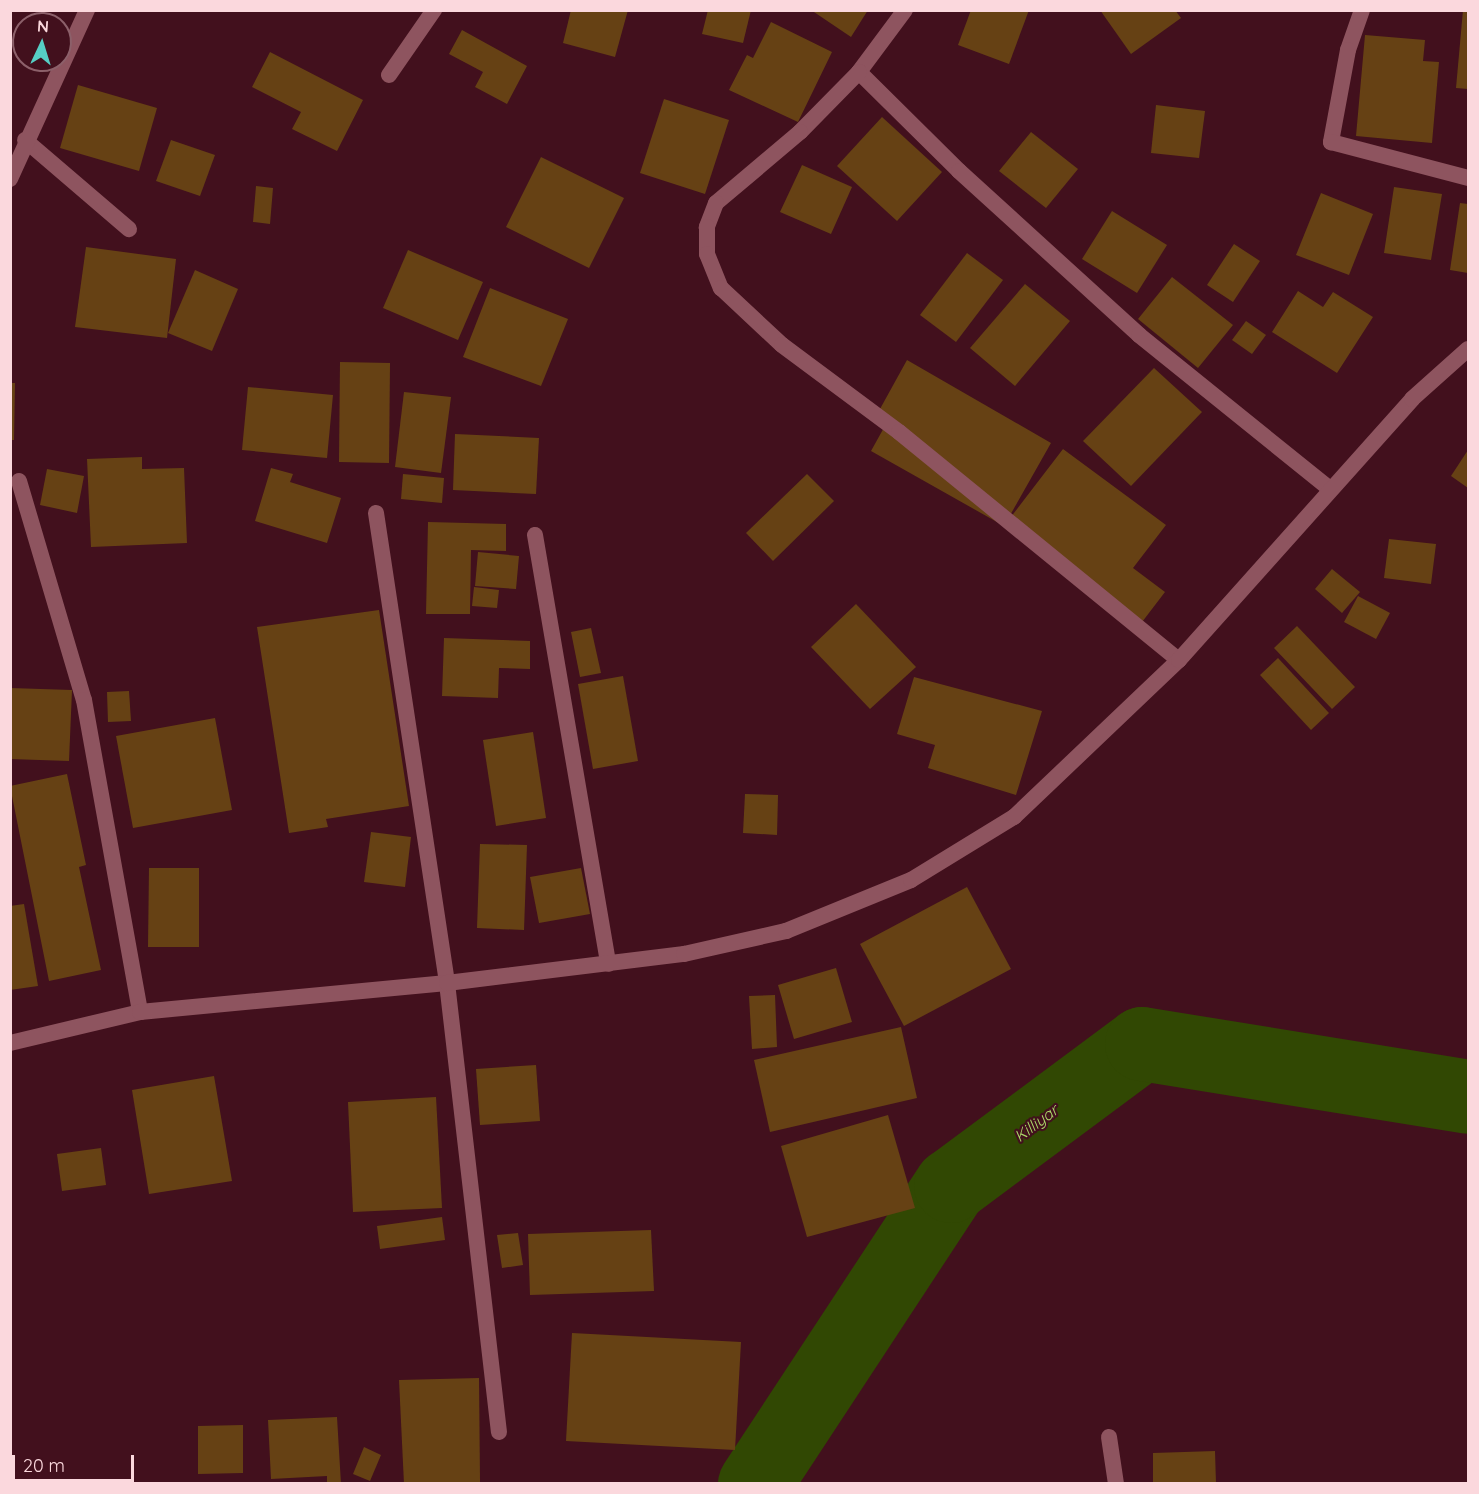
<!DOCTYPE html>
<style>
body{margin:0}
#map{position:relative;width:1479px;height:1494px;overflow:hidden;background:#42101d;font-family:Quicksand,sans-serif}
div>[style]{position:absolute}
[style*='--x']{left:calc(var(--x)*1px);top:calc(var(--y)*1px);width:calc(var(--w)*1px);rotate:calc(var(--a)*1deg)}
.river>*{height:74px;margin:-37px;padding:0 37px;transform-origin:37px;border-radius:37px;background:#314803}
.building>*{inset:0;background:#664114}
.minor>*{height:16px;margin:-8px;padding:0 8px;transform-origin:8px;border-radius:8px;background:#8e545f}
.tertiary>*{height:16px;margin:-8px;padding:0 8px;transform-origin:8px;border-radius:8px;background:#8e545f}
span{translate:-50% -50%;white-space:nowrap;text-align:center;line-height:1.15;-webkit-text-stroke:4.5px #42101d;paint-order:stroke}
.water-label{font-size:16px;color:#acda6b;font-style:italic}
.frame{position:absolute;inset:0;border:12px solid #fbd8dd;pointer-events:none}
.north{position:absolute;left:12px;top:12px;width:60px;height:60px;box-sizing:border-box;background:#42101d;border:2px solid #8c606a;border-radius:50%;rotate:4deg;font-size:16px;font-weight:700;line-height:24px;text-align:center;color:#fbd8dd}
.north::after{content:'';display:block;margin:auto;width:21px;height:27px;background:#56cec4;clip-path:polygon(50% 0,100% 100%,50% 72%,0 100%)}
.scale{position:absolute;left:12px;top:1455px;width:122px;height:27px;box-sizing:border-box;border:3px solid #fbd8dd;border-top:0;padding-left:8px;font-size:18px;line-height:21px;white-space:nowrap;color:#fbd8dd;-webkit-text-stroke:4px #42101d;paint-order:stroke}
</style>
<div id="map">
<div class="river">
<i style="--x:755;--y:1484;--w:357;--a:-56.7"></i>
<i style="--x:951;--y:1186;--w:238;--a:-36.6"></i>
<i style="--x:1142;--y:1044;--w:330;--a:9.2"></i>
</div>
<div class="building">
<i style="clip-path:polygon(571px 10px,628px 10px,615px 57px,563px 43px)"></i>
<i style="clip-path:polygon(708px 10px,751px 10px,743px 43px,702px 34px)"></i>
<i style="clip-path:polygon(811px 10px,868px 10px,851px 37px)"></i>
<i style="clip-path:polygon(971px 10px,1029px 10px,1009px 64px,958px 45px)"></i>
<i style="clip-path:polygon(1100px 10px,1175px 10px,1181px 18px,1131px 54px)"></i>
<i style="clip-path:polygon(1463px 10px,1468px 10px,1468px 89px,1456px 88px)"></i>
<i style="clip-path:polygon(771px 22px,832px 52px,798px 122px,729px 90px,747px 55px,753px 58px)"></i>
<i style="clip-path:polygon(462px 30px,527px 66px,507px 104px,475px 87px,483px 72px,449px 54px)"></i>
<i style="clip-path:polygon(1365px 35px,1425px 40px,1423px 61px,1439px 62px,1432px 143px,1356px 136px)"></i>
<i style="clip-path:polygon(270px 52px,363px 100px,337px 151px,292px 129px,301px 112px,252px 87px)"></i>
<i style="clip-path:polygon(78px 85px,157px 108px,139px 171px,60px 148px)"></i>
<i style="clip-path:polygon(664px 99px,729px 120px,705px 194px,640px 173px)"></i>
<i style="clip-path:polygon(1156px 105px,1205px 111px,1199px 158px,1151px 153px)"></i>
<i style="clip-path:polygon(882px 117px,942px 172px,897px 221px,837px 166px)"></i>
<i style="clip-path:polygon(1031px 132px,1078px 169px,1046px 208px,999px 171px)"></i>
<i style="clip-path:polygon(171px 140px,215px 155px,200px 196px,156px 181px)"></i>
<i style="clip-path:polygon(541px 157px,624px 198px,589px 268px,506px 227px)"></i>
<i style="clip-path:polygon(802px 165px,852px 187px,831px 234px,780px 212px)"></i>
<i style="clip-path:polygon(256px 186px,273px 188px,270px 224px,253px 222px)"></i>
<i style="clip-path:polygon(1394px 187px,1442px 194px,1431px 260px,1384px 253px)"></i>
<i style="clip-path:polygon(1321px 193px,1373px 214px,1349px 275px,1296px 255px)"></i>
<i style="clip-path:polygon(1460px 203px,1468px 204px,1468px 273px,1450px 270px)"></i>
<i style="clip-path:polygon(1112px 211px,1167px 245px,1137px 293px,1082px 259px)"></i>
<i style="clip-path:polygon(1234px 244px,1260px 261px,1233px 302px,1207px 285px)"></i>
<i style="clip-path:polygon(86px 247px,176px 259px,167px 338px,75px 327px)"></i>
<i style="clip-path:polygon(408px 250px,483px 282px,458px 340px,383px 308px)"></i>
<i style="clip-path:polygon(967px 253px,1003px 280px,956px 342px,920px 315px)"></i>
<i style="clip-path:polygon(195px 270px,238px 289px,212px 351px,168px 333px)"></i>
<i style="clip-path:polygon(1172px 277px,1233px 325px,1198px 368px,1138px 319px)"></i>
<i style="clip-path:polygon(1025px 284px,1070px 321px,1015px 386px,970px 348px)"></i>
<i style="clip-path:polygon(490px 288px,568px 319px,541px 386px,463px 357px)"></i>
<i style="clip-path:polygon(1298px 291px,1323px 307px,1333px 292px,1373px 317px,1337px 373px,1272px 332px)"></i>
<i style="clip-path:polygon(1246px 321px,1266px 335px,1252px 354px,1232px 340px)"></i>
<i style="clip-path:polygon(907px 360px,1051px 443px,1004px 526px,871px 451px,886px 424px,875px 418px)"></i>
<i style="clip-path:polygon(340px 362px,390px 363px,389px 463px,339px 462px)"></i>
<i style="clip-path:polygon(1154px 368px,1202px 412px,1131px 486px,1083px 441px)"></i>
<i style="clip-path:polygon(10px 383px,15px 383px,14px 440px,10px 440px)"></i>
<i style="clip-path:polygon(248px 387px,333px 395px,327px 458px,242px 450px)"></i>
<i style="clip-path:polygon(404px 392px,451px 397px,441px 473px,395px 467px)"></i>
<i style="clip-path:polygon(455px 434px,539px 438px,536px 494px,453px 490px)"></i>
<i style="clip-path:polygon(1063px 449px,1166px 525px,1133px 568px,1165px 592px,1139px 626px,1004px 526px)"></i>
<i style="clip-path:polygon(1468px 450px,1468px 488px,1451px 476px)"></i>
<i style="clip-path:polygon(142px 457px,142px 469px,184px 468px,187px 543px,91px 547px,87px 459px)"></i>
<i style="clip-path:polygon(271px 468px,293px 474px,290px 482px,341px 498px,327px 543px,255px 521px)"></i>
<i style="clip-path:polygon(47px 469px,84px 476px,77px 513px,40px 505px)"></i>
<i style="clip-path:polygon(403px 474px,444px 478px,442px 503px,401px 499px)"></i>
<i style="clip-path:polygon(807px 474px,834px 501px,773px 561px,746px 533px)"></i>
<i style="clip-path:polygon(428px 522px,506px 524px,506px 551px,471px 550px,470px 614px,426px 614px)"></i>
<i style="clip-path:polygon(1389px 539px,1436px 544px,1431px 584px,1384px 578px)"></i>
<i style="clip-path:polygon(478px 552px,519px 556px,516px 589px,475px 586px)"></i>
<i style="clip-path:polygon(1332px 569px,1360px 592px,1342px 613px,1315px 589px)"></i>
<i style="clip-path:polygon(474px 587px,499px 590px,497px 608px,472px 606px)"></i>
<i style="clip-path:polygon(1358px 596px,1390px 613px,1376px 639px,1344px 622px)"></i>
<i style="clip-path:polygon(856px 604px,916px 667px,870px 709px,811px 647px)"></i>
<i style="clip-path:polygon(379px 610px,409px 806px,326px 819px,328px 827px,289px 833px,257px 627px)"></i>
<i style="clip-path:polygon(1297px 626px,1355px 687px,1332px 709px,1274px 648px)"></i>
<i style="clip-path:polygon(591px 628px,601px 673px,580px 677px,571px 632px)"></i>
<i style="clip-path:polygon(444px 638px,530px 641px,530px 669px,499px 668px,498px 698px,442px 696px)"></i>
<i style="clip-path:polygon(1278px 658px,1329px 713px,1311px 730px,1260px 675px)"></i>
<i style="clip-path:polygon(623px 676px,638px 761px,593px 769px,578px 684px)"></i>
<i style="clip-path:polygon(914px 677px,1042px 711px,1016px 795px,928px 768px,935px 745px,897px 734px)"></i>
<i style="clip-path:polygon(10px 688px,72px 690px,69px 761px,10px 759px)"></i>
<i style="clip-path:polygon(129px 691px,131px 721px,108px 722px,107px 692px)"></i>
<i style="clip-path:polygon(215px 718px,232px 810px,133px 828px,116px 736px)"></i>
<i style="clip-path:polygon(533px 732px,546px 818px,496px 826px,483px 740px)"></i>
<i style="clip-path:polygon(67px 774px,86px 865px,79px 867px,101px 970px,49px 981px,10px 786px)"></i>
<i style="clip-path:polygon(745px 794px,778px 795px,777px 835px,743px 833px)"></i>
<i style="clip-path:polygon(371px 832px,411px 837px,405px 887px,364px 882px)"></i>
<i style="clip-path:polygon(480px 844px,527px 845px,524px 930px,477px 928px)"></i>
<i style="clip-path:polygon(149px 868px,199px 868px,199px 947px,148px 947px)"></i>
<i style="clip-path:polygon(581px 868px,590px 914px,539px 923px,530px 877px)"></i>
<i style="clip-path:polygon(967px 887px,1011px 969px,904px 1026px,860px 944px)"></i>
<i style="clip-path:polygon(24px 904px,38px 986px,10px 990px,10px 906px)"></i>
<i style="clip-path:polygon(836px 968px,852px 1022px,794px 1039px,778px 985px)"></i>
<i style="clip-path:polygon(775px 995px,777px 1047px,752px 1049px,749px 996px)"></i>
<i style="clip-path:polygon(901px 1027px,917px 1098px,770px 1132px,754px 1060px)"></i>
<i style="clip-path:polygon(536px 1065px,540px 1121px,480px 1125px,476px 1069px)"></i>
<i style="clip-path:polygon(214px 1076px,232px 1181px,149px 1194px,132px 1090px)"></i>
<i style="clip-path:polygon(436px 1097px,442px 1208px,353px 1212px,348px 1102px)"></i>
<i style="clip-path:polygon(888px 1115px,915px 1208px,807px 1237px,781px 1146px)"></i>
<i style="clip-path:polygon(101px 1148px,106px 1185px,62px 1191px,57px 1154px)"></i>
<i style="clip-path:polygon(442px 1217px,445px 1240px,380px 1249px,377px 1226px)"></i>
<i style="clip-path:polygon(651px 1230px,654px 1291px,530px 1295px,528px 1234px)"></i>
<i style="clip-path:polygon(518px 1233px,523px 1265px,502px 1268px,497px 1235px)"></i>
<i style="clip-path:polygon(572px 1333px,741px 1342px,735px 1450px,566px 1441px)"></i>
<i style="clip-path:polygon(479px 1378px,480px 1482px,404px 1484px,399px 1380px)"></i>
<i style="clip-path:polygon(337px 1417px,341px 1484px,327px 1484px,327px 1476px,271px 1479px,268px 1420px)"></i>
<i style="clip-path:polygon(243px 1425px,243px 1473px,198px 1474px,198px 1426px)"></i>
<i style="clip-path:polygon(364px 1447px,381px 1455px,370px 1481px,353px 1474px)"></i>
<i style="clip-path:polygon(1215px 1451px,1216px 1484px,1153px 1484px,1153px 1453px)"></i>
</div>
<div class="minor">
<i style="--x:905;--y:10;--w:77;--a:126.6"></i>
<i style="--x:859;--y:72;--w:141;--a:44.7"></i>
<i style="--x:959;--y:171;--w:244;--a:42.3"></i>
<i style="--x:1139;--y:335;--w:245;--a:38.9"></i>
<i style="--x:1362;--y:10;--w:42;--a:109.3"></i>
<i style="--x:1348;--y:50;--w:94;--a:100.5"></i>
<i style="--x:1331;--y:142;--w:142;--a:14.7"></i>
<i style="--x:859;--y:72;--w:84;--a:134.5"></i>
<i style="--x:800;--y:132;--w:110;--a:139.8"></i>
<i style="--x:716;--y:203;--w:26;--a:111"></i>
<i style="--x:707;--y:227;--w:27;--a:90"></i>
<i style="--x:707;--y:254;--w:37;--a:68"></i>
<i style="--x:721;--y:288;--w:83;--a:43.1"></i>
<i style="--x:782;--y:345;--w:146;--a:36.6"></i>
<i style="--x:899;--y:432;--w:361;--a:39.2"></i>
<i style="--x:389;--y:75;--w:79;--a:-55.3"></i>
<i style="--x:25;--y:140;--w:137;--a:40.6"></i>
<i style="--x:10;--y:179;--w:186;--a:-65.5"></i>
<i style="--x:19;--y:481;--w:228;--a:73.5"></i>
<i style="--x:84;--y:700;--w:317;--a:79.8"></i>
<i style="--x:376;--y:513;--w:475;--a:81.4"></i>
<i style="--x:447;--y:983;--w:452;--a:83.4"></i>
<i style="--x:535;--y:535;--w:435;--a:80.3"></i>
<i style="--x:1109;--y:1437;--w:48;--a:81.5"></i>
</div>
<div class="tertiary">
<i style="--x:10;--y:1043;--w:134;--a:-13.4"></i>
<i style="--x:140;--y:1012;--w:308;--a:-5.4"></i>
<i style="--x:447;--y:983;--w:239;--a:-7"></i>
<i style="--x:684;--y:954;--w:105;--a:-12.7"></i>
<i style="--x:786;--y:931;--w:135;--a:-22.2"></i>
<i style="--x:911;--y:880;--w:121;--a:-31.5"></i>
<i style="--x:1014;--y:817;--w:228;--a:-43.6"></i>
<i style="--x:1179;--y:660;--w:350;--a:-48.2"></i>
<i style="--x:1412;--y:399;--w:75;--a:-41.8"></i>
</div>
<div class="water-label">
<span style="left:1036px;top:1123px;rotate:-37deg">Killiyar</span>
</div>
<div class="frame"></div>
<div class="north">N</div>
<div class="scale">20 m</div>
</div>
